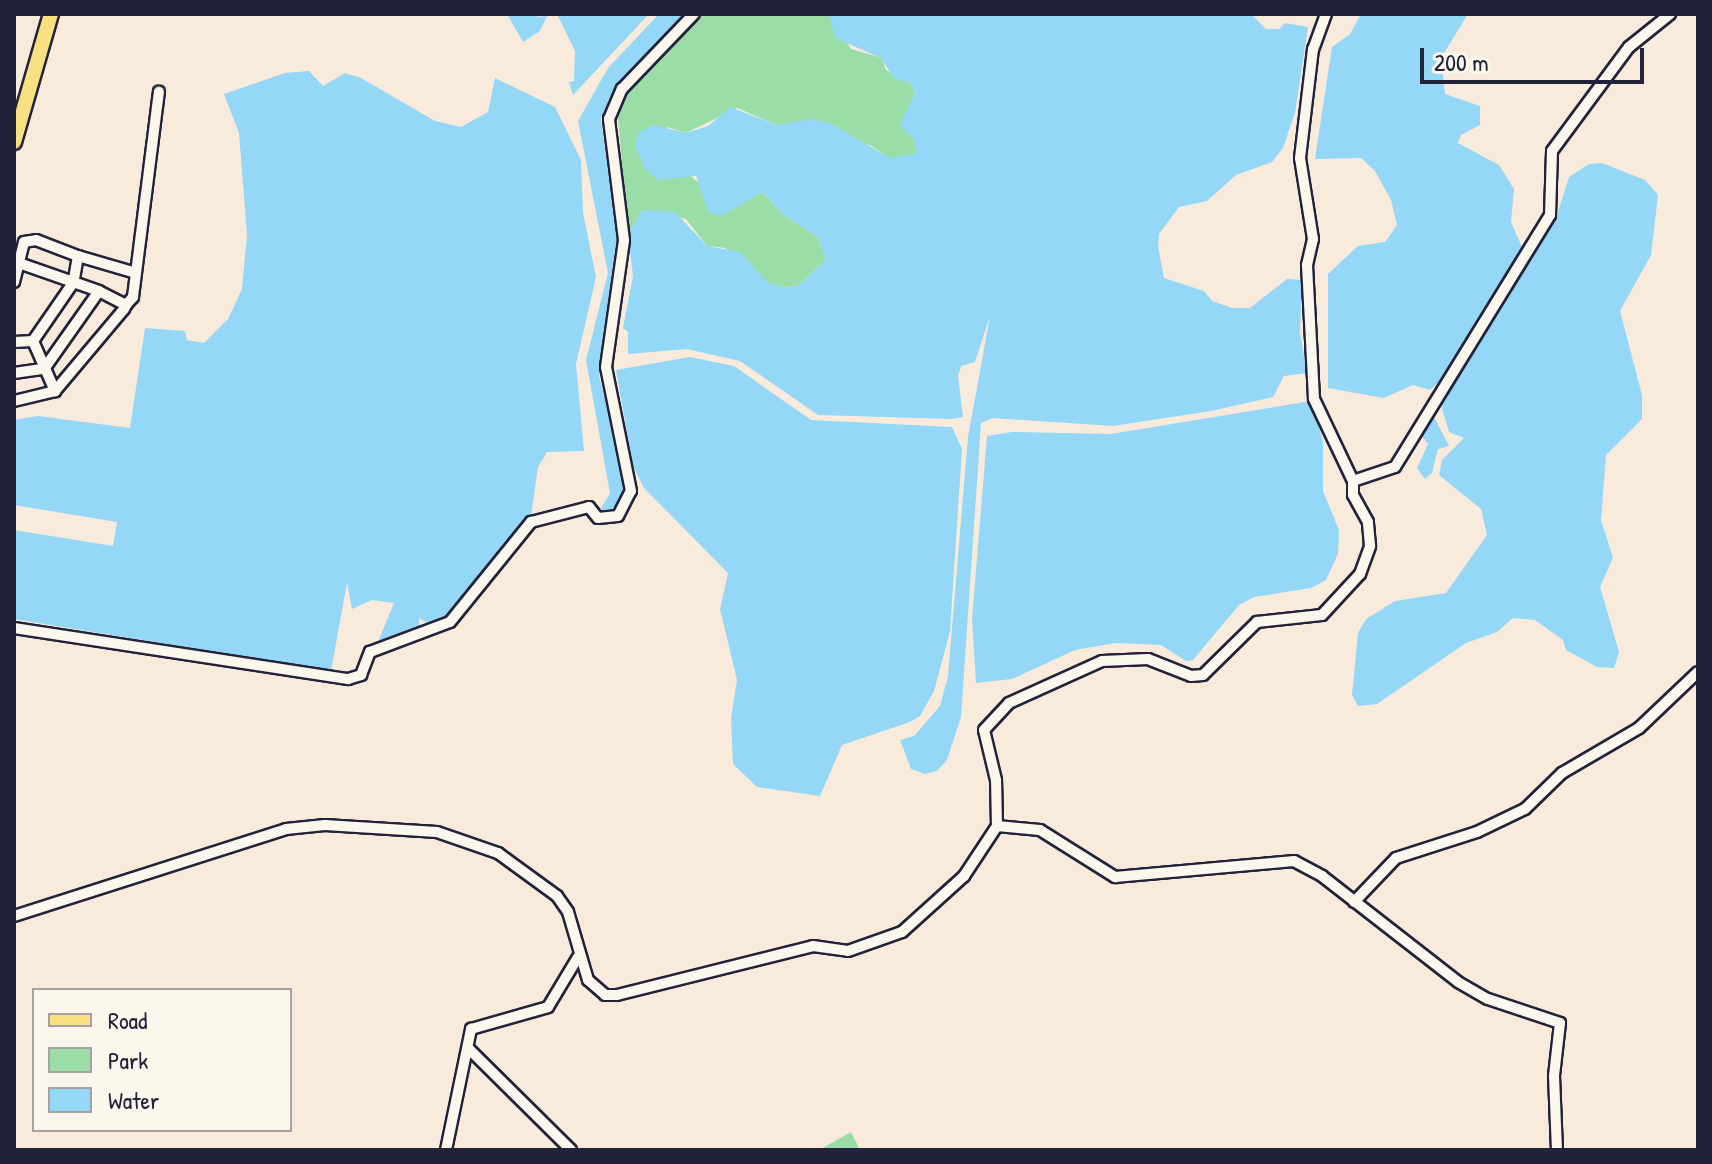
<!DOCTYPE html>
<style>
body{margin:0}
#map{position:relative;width:1712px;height:1164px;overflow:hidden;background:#f8ebdc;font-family:"Patrick Hand",sans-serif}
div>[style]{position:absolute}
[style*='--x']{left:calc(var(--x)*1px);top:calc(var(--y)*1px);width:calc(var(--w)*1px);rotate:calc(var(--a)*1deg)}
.green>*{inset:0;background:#9bdda7}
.water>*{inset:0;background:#95d7f7}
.roads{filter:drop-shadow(2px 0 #22223b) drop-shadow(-2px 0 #22223b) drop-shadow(0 2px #22223b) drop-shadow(0 -2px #22223b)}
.minor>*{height:10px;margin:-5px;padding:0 5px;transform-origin:5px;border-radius:5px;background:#fbf7ec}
.major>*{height:14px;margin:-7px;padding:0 7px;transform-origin:7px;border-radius:7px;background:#f9e181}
span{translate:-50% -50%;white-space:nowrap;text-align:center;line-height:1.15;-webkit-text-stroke:6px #fbf7ec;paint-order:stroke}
.frame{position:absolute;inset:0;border:16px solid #22223b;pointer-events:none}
.legend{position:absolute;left:32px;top:988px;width:260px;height:144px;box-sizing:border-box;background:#fbf7ec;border:2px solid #a4a2a5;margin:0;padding:10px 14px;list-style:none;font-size:24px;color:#22223b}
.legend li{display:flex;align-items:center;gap:16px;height:40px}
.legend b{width:40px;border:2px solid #a4a2a5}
.scale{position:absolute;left:1420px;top:48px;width:224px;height:36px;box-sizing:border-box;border:4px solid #22223b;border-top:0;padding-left:10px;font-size:24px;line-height:28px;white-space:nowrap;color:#22223b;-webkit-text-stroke:6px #fbf7ec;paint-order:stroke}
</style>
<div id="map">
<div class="green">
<i style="clip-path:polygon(700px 14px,829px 14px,851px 49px,882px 58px,886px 70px,911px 83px,915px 93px,901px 125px,916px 143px,916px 154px,907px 158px,889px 158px,870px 145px,777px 125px,737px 108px,686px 133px,667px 127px,688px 174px,704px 187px,708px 212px,763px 192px,782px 214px,818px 237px,826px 260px,800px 284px,786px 288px,768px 283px,725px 248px,707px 246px,686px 219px,643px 210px,628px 233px,618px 118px,626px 92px)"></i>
<i style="clip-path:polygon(851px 1132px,860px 1150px,819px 1150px)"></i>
</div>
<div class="water">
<i style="clip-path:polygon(507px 14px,540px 14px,537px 17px,547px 16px,540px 31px,523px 42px)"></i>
<i style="clip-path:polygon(557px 14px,649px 14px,573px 95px,569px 82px,574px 81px,575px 51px)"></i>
<i style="clip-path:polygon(659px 14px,688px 14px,642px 57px,611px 95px,601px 119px,622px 272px,599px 376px,629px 491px,607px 514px,601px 508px,610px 493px,586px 360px,608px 273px,578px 121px,608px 68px)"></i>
<i style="clip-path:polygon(829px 14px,1251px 14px,1266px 29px,1279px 29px,1285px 23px,1308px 27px,1295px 113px,1283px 148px,1272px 162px,1236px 175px,1207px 201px,1179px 207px,1159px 234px,1158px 246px,1164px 278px,1204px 291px,1212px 301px,1232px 308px,1250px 308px,1287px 279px,1302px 280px,1300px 333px,1307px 373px,1284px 376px,1273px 397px,1211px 411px,1113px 426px,992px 418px,981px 423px,961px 717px,947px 760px,937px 771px,925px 774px,911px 769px,900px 740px,914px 736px,940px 706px,948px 676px,968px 437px,990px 316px,975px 362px,961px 366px,958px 376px,963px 417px,951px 419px,818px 415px,740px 361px,687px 349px,628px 354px,628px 332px,623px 328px,633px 276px,628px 233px,643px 210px,675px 212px,707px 246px,740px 252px,768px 283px,786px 288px,800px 284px,826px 260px,818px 237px,782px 214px,763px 192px,721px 216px,708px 212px,696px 176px,658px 180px,646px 170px,635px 146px,638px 133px,653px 125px,686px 133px,708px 126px,730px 107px,777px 125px,812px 119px,832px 124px,890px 158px,916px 154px,916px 143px,900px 125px,915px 93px,911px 83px,894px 78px,881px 58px,835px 38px)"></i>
<i style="clip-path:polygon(1361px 14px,1468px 14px,1441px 58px,1445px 94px,1480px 106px,1480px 125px,1461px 135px,1458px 143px,1499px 165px,1514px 189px,1511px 222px,1522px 247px,1440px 381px,1430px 390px,1413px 385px,1384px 398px,1328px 388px,1328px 274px,1358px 246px,1385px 242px,1397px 225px,1391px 200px,1375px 171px,1361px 158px,1315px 159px,1332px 47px,1350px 34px)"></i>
<i style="clip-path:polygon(309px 71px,323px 86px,345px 73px,361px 78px,435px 121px,461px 127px,488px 112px,495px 78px,555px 107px,581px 160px,583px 213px,596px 277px,576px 364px,584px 451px,547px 452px,538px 467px,531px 516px,447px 617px,429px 624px,419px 618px,420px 628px,378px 642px,394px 603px,372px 600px,352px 609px,347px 583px,331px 671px,14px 619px,14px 530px,113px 546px,117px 522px,14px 505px,14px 420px,38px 416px,130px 428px,145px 328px,185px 331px,187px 340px,204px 343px,228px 319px,242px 289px,247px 235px,239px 133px,224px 94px,285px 73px)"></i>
<i style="clip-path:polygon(1602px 163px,1645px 180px,1658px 195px,1651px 255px,1620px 311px,1642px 395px,1642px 419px,1606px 455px,1601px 520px,1613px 558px,1600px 587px,1619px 652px,1614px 668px,1597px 667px,1566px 650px,1563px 640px,1535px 620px,1513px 618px,1497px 632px,1466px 643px,1377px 704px,1358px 706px,1352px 695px,1358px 633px,1366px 619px,1395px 601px,1446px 593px,1487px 535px,1481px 509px,1439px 475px,1442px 460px,1464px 438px,1449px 432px,1440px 401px,1556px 218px,1569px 177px,1589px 164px)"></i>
<i style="clip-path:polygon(690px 357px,734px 366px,811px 420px,952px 427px,962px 449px,950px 631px,934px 691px,920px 716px,910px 722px,842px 745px,820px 796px,757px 787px,733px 764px,731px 718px,737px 680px,720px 609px,728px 573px,644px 488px,633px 466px,616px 370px)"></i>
<i style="clip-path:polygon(1305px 402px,1313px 405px,1323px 442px,1323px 491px,1339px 530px,1338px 554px,1326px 580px,1311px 588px,1254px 597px,1239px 605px,1193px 660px,1186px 661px,1161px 645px,1116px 643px,1075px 650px,1012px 679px,976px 683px,972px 619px,987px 436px,1012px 432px,1111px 434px)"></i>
<i style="clip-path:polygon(1434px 417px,1449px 446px,1438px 449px,1432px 473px,1425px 479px,1417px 468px,1428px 444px,1420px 434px)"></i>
</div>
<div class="roads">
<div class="minor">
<i style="--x:1326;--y:14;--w:37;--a:110"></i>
<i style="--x:1313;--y:49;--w:110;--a:96.8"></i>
<i style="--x:1300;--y:158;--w:82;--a:80.9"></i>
<i style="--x:1313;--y:239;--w:27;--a:103"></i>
<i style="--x:1307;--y:265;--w:134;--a:87"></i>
<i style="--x:1314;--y:399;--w:91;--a:64.6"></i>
<i style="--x:78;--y:256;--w:60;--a:16.3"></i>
<i style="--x:14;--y:282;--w:41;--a:-76"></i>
<i style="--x:24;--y:242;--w:12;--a:-9"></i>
<i style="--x:36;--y:240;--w:45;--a:20.9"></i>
<i style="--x:78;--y:256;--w:27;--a:100"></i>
<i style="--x:73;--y:283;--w:70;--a:124.6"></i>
<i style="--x:33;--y:341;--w:19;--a:177"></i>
<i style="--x:126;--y:305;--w:11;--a:-49"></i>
<i style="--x:133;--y:297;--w:207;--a:-82.8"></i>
<i style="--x:33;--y:341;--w:55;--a:66.3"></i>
<i style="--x:14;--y:373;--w:30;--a:-8"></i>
<i style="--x:44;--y:369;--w:95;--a:-54.8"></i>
<i style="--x:99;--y:291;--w:85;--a:-160.7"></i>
<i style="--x:14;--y:401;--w:42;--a:-13.7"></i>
<i style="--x:55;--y:391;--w:107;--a:-49.9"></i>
<i style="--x:124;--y:309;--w:4;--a:-63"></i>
<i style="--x:126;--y:305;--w:30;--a:-153"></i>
<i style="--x:14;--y:628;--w:338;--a:8.7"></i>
<i style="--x:348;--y:679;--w:14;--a:-17"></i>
<i style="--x:361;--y:675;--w:25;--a:-69"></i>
<i style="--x:370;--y:652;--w:85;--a:-20.6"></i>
<i style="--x:450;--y:622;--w:129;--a:-51"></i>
<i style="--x:531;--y:522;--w:60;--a:-14.5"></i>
<i style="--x:589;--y:507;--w:14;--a:51"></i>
<i style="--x:598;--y:518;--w:20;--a:-6"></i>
<i style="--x:618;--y:516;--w:28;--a:-63"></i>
<i style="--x:631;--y:491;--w:126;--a:-101.4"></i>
<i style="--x:606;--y:367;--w:128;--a:-81.9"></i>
<i style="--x:624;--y:240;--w:122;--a:-97.1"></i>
<i style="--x:609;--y:119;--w:33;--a:-67"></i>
<i style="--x:622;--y:89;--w:104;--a:-46.2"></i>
<i style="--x:997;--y:826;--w:46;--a:-91.2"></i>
<i style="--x:996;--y:780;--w:51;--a:-103.5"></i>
<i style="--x:984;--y:730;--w:37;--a:-47"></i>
<i style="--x:1009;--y:703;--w:102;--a:-24.3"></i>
<i style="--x:1102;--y:661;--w:46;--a:-2.5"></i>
<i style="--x:1148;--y:659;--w:46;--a:21.6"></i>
<i style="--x:1191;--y:676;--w:12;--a:-5"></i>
<i style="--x:1203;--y:675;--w:76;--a:-44.5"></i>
<i style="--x:1257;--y:622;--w:65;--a:-6.1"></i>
<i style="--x:1322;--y:615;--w:56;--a:-47.2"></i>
<i style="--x:1360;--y:574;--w:30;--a:-70"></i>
<i style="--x:1370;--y:546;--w:24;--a:-95"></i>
<i style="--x:1368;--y:522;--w:31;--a:-119"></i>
<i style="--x:1353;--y:495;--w:14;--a:-90"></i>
<i style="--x:1353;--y:481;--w:44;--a:-18.4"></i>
<i style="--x:1395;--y:467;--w:296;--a:-58.4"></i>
<i style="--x:1550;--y:215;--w:64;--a:-88.2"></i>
<i style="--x:1552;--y:151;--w:129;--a:-53.5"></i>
<i style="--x:1629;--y:47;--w:53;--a:-38.8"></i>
<i style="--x:1354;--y:902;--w:61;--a:-46.3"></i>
<i style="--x:1396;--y:858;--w:85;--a:-17.8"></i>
<i style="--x:1477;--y:832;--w:53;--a:-25.6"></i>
<i style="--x:1525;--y:809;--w:52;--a:-44.2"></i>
<i style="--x:1562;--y:773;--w:89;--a:-30.3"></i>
<i style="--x:1639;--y:728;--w:81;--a:-43.5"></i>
<i style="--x:14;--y:916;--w:286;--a:-17.7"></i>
<i style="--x:286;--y:829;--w:39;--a:-6"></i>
<i style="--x:325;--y:825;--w:112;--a:3.6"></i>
<i style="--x:437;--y:832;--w:65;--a:19"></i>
<i style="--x:498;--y:853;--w:73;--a:36.1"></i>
<i style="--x:557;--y:896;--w:19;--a:55"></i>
<i style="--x:568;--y:912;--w:71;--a:73.6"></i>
<i style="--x:588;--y:980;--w:23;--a:41"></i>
<i style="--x:605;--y:995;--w:12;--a:0"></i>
<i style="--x:617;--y:995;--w:202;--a:-14"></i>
<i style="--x:813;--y:946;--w:35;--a:8"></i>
<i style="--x:848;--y:951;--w:57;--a:-19.4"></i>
<i style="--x:902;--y:932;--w:84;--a:-42.1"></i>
<i style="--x:964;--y:876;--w:60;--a:-56.6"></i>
<i style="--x:997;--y:826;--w:43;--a:5.3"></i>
<i style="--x:1040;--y:830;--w:89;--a:32.1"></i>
<i style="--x:1115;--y:877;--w:180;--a:-5.1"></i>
<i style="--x:1294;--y:861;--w:32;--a:28"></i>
<i style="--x:1322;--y:876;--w:172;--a:37.9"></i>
<i style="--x:1458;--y:982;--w:34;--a:30"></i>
<i style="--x:1488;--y:999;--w:76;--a:18.4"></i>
<i style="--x:1560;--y:1023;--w:53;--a:96.5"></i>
<i style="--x:1554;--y:1076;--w:74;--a:87.7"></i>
<i style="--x:468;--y:1048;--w:145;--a:44.7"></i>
<i style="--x:446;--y:1150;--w:124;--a:-78.3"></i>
<i style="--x:471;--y:1029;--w:80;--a:-15.9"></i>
<i style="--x:548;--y:1007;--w:58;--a:-59"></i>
</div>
<div class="major">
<i style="--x:14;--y:142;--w:133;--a:-73.9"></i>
</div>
</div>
<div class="frame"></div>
<ul class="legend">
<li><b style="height:10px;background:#f9e181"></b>Road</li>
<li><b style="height:22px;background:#9bdda7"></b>Park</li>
<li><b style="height:22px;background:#95d7f7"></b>Water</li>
</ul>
<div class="scale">200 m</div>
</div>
